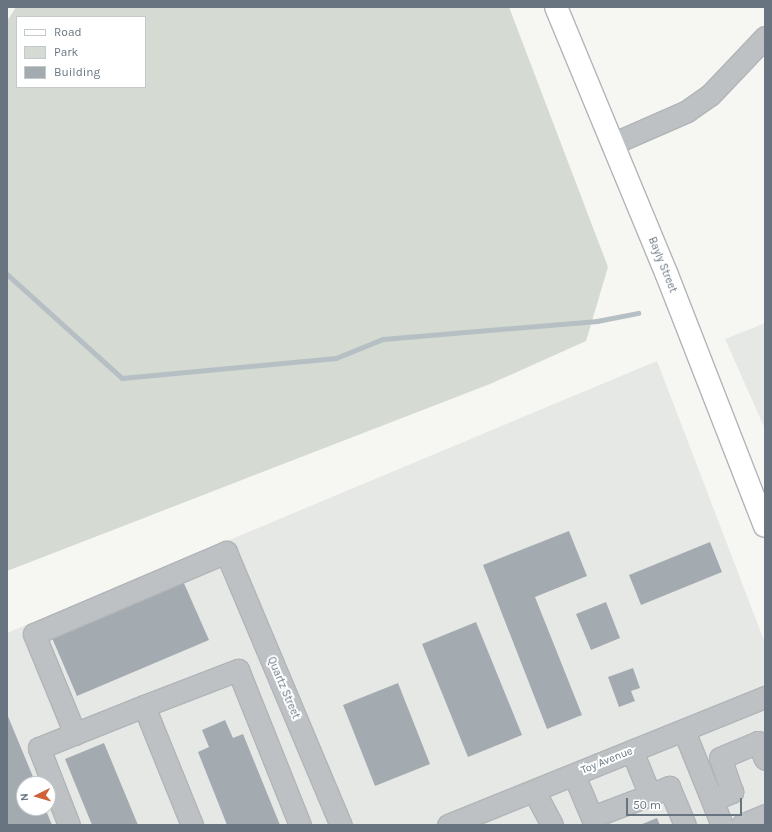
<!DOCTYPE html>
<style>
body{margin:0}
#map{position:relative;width:772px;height:832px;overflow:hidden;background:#f6f6f3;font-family:Karla,sans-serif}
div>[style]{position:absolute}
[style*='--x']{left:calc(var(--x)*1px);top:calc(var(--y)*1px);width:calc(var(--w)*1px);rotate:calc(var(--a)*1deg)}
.built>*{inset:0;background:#e6e8e6}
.green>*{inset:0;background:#d5dad3}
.stream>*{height:4.5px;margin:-2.25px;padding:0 2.25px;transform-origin:2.25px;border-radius:2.25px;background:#b6c0c4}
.building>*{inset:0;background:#a4abb0}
.roads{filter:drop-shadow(1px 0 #b1b5b8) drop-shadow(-1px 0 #b1b5b8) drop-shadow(0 1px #b1b5b8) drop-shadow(0 -1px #b1b5b8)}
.minor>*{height:21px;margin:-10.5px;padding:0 10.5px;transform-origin:10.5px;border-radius:10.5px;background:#bdc1c4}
.major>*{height:22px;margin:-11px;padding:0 11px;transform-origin:11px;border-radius:11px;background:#fff}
span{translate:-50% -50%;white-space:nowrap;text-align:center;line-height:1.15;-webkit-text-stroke:4px #fff;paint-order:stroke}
.street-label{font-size:11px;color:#687581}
.frame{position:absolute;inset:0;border:8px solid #687581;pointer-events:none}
.legend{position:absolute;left:16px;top:16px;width:130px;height:72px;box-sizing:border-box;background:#fff;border:1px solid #c3c8cd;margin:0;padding:5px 7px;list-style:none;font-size:12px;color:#687581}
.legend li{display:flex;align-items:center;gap:8px;height:20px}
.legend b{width:20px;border:1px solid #c3c8cd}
.north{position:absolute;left:16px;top:776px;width:40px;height:40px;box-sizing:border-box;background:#fff;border:1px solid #c3c8cd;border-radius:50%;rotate:265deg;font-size:11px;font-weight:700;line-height:16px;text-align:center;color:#687581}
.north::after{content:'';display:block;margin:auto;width:14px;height:18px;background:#d16238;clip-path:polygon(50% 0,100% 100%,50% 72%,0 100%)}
.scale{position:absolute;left:626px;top:798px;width:116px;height:18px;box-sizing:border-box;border:2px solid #687581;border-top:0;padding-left:5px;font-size:12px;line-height:14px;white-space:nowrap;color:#687581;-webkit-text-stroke:3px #fff;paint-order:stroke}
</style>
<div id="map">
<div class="built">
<i style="clip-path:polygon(765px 323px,765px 429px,725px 339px)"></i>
<i style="clip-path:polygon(evenodd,657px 361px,765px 643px,765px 825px,7px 825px,7px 633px,657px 361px,24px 784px,48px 784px,48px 808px,24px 808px,24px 784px)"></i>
</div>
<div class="green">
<i style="clip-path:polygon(evenodd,16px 7px,509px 7px,608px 267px,586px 341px,490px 384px,7px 571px,7px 21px,16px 7px,17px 17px,145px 17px,145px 87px,17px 87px,17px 17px)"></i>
</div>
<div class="stream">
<i style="--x:7;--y:274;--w:155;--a:42.1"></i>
<i style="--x:122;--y:378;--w:215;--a:-5.3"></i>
<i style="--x:336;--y:358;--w:51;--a:-22"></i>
<i style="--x:383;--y:339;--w:215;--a:-4.8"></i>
<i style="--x:597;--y:321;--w:42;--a:-11"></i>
</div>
<div class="building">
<i style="clip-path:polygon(569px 531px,587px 576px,535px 597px,582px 715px,547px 729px,483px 565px)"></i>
<i style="clip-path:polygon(710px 542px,722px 572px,641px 605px,629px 575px)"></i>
<i style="clip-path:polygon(183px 581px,209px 640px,77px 696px,52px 638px)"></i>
<i style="clip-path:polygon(606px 602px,620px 638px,591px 650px,576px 614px)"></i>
<i style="clip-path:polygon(476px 622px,522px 735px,468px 757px,422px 644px)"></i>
<i style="clip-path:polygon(633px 668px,640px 688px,631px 691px,635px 701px,619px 707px,608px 677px)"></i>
<i style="clip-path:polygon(398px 683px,430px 764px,375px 786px,343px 705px)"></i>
<i style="clip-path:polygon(7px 714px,36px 784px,24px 784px,24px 808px,45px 808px,52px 825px,7px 825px)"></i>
<i style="clip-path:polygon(225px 720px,233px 738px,243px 734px,280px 825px,227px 825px,198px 752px,209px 747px,202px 730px)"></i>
<i style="clip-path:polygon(104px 743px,138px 825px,92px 825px,65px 759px)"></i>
<i style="clip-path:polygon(657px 818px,660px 825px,640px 825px)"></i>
</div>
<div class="roads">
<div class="minor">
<i style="--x:612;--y:144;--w:82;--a:-23.7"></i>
<i style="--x:687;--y:111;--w:28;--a:-35"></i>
<i style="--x:710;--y:95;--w:80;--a:-46.5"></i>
<i style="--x:684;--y:731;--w:101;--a:68"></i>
<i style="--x:75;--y:734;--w:108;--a:-112.3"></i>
<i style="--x:34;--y:634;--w:209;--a:-23.1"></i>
<i style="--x:226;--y:552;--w:296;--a:67.2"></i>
<i style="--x:632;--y:751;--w:48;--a:67.8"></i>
<i style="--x:650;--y:795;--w:21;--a:-23"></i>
<i style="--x:669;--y:787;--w:41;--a:67.2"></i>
<i style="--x:574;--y:775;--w:54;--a:67.2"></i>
<i style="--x:534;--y:791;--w:38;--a:62"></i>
<i style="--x:712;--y:800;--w:22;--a:-22"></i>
<i style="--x:732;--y:792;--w:36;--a:-109"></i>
<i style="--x:720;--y:758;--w:41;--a:-22.8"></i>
<i style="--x:758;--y:742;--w:18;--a:68"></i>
<i style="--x:592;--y:817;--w:62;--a:-20.8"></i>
<i style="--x:69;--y:825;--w:83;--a:-111.3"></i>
<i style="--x:39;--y:748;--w:113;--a:-21.8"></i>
<i style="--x:192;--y:825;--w:128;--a:-112"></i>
<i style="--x:144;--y:706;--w:101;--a:-21"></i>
<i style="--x:238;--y:670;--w:167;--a:68.2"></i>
<i style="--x:448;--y:825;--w:342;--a:-22"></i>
<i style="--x:742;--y:825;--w:25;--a:-23"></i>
</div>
<div class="major">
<i style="--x:556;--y:7;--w:290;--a:67.5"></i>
<i style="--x:667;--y:275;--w:269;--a:68.7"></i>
</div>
</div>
<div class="street-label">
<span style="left:662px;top:265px;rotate:68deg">Bayly Street</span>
<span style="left:283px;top:688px;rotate:67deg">Quartz Street</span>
<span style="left:607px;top:761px;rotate:-22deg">Toy Avenue</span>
</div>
<div class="frame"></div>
<ul class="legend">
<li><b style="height:5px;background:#fff"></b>Road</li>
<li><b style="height:11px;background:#d5dad3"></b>Park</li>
<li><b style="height:11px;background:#a4abb0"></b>Building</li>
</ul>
<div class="north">N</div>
<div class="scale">50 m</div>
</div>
